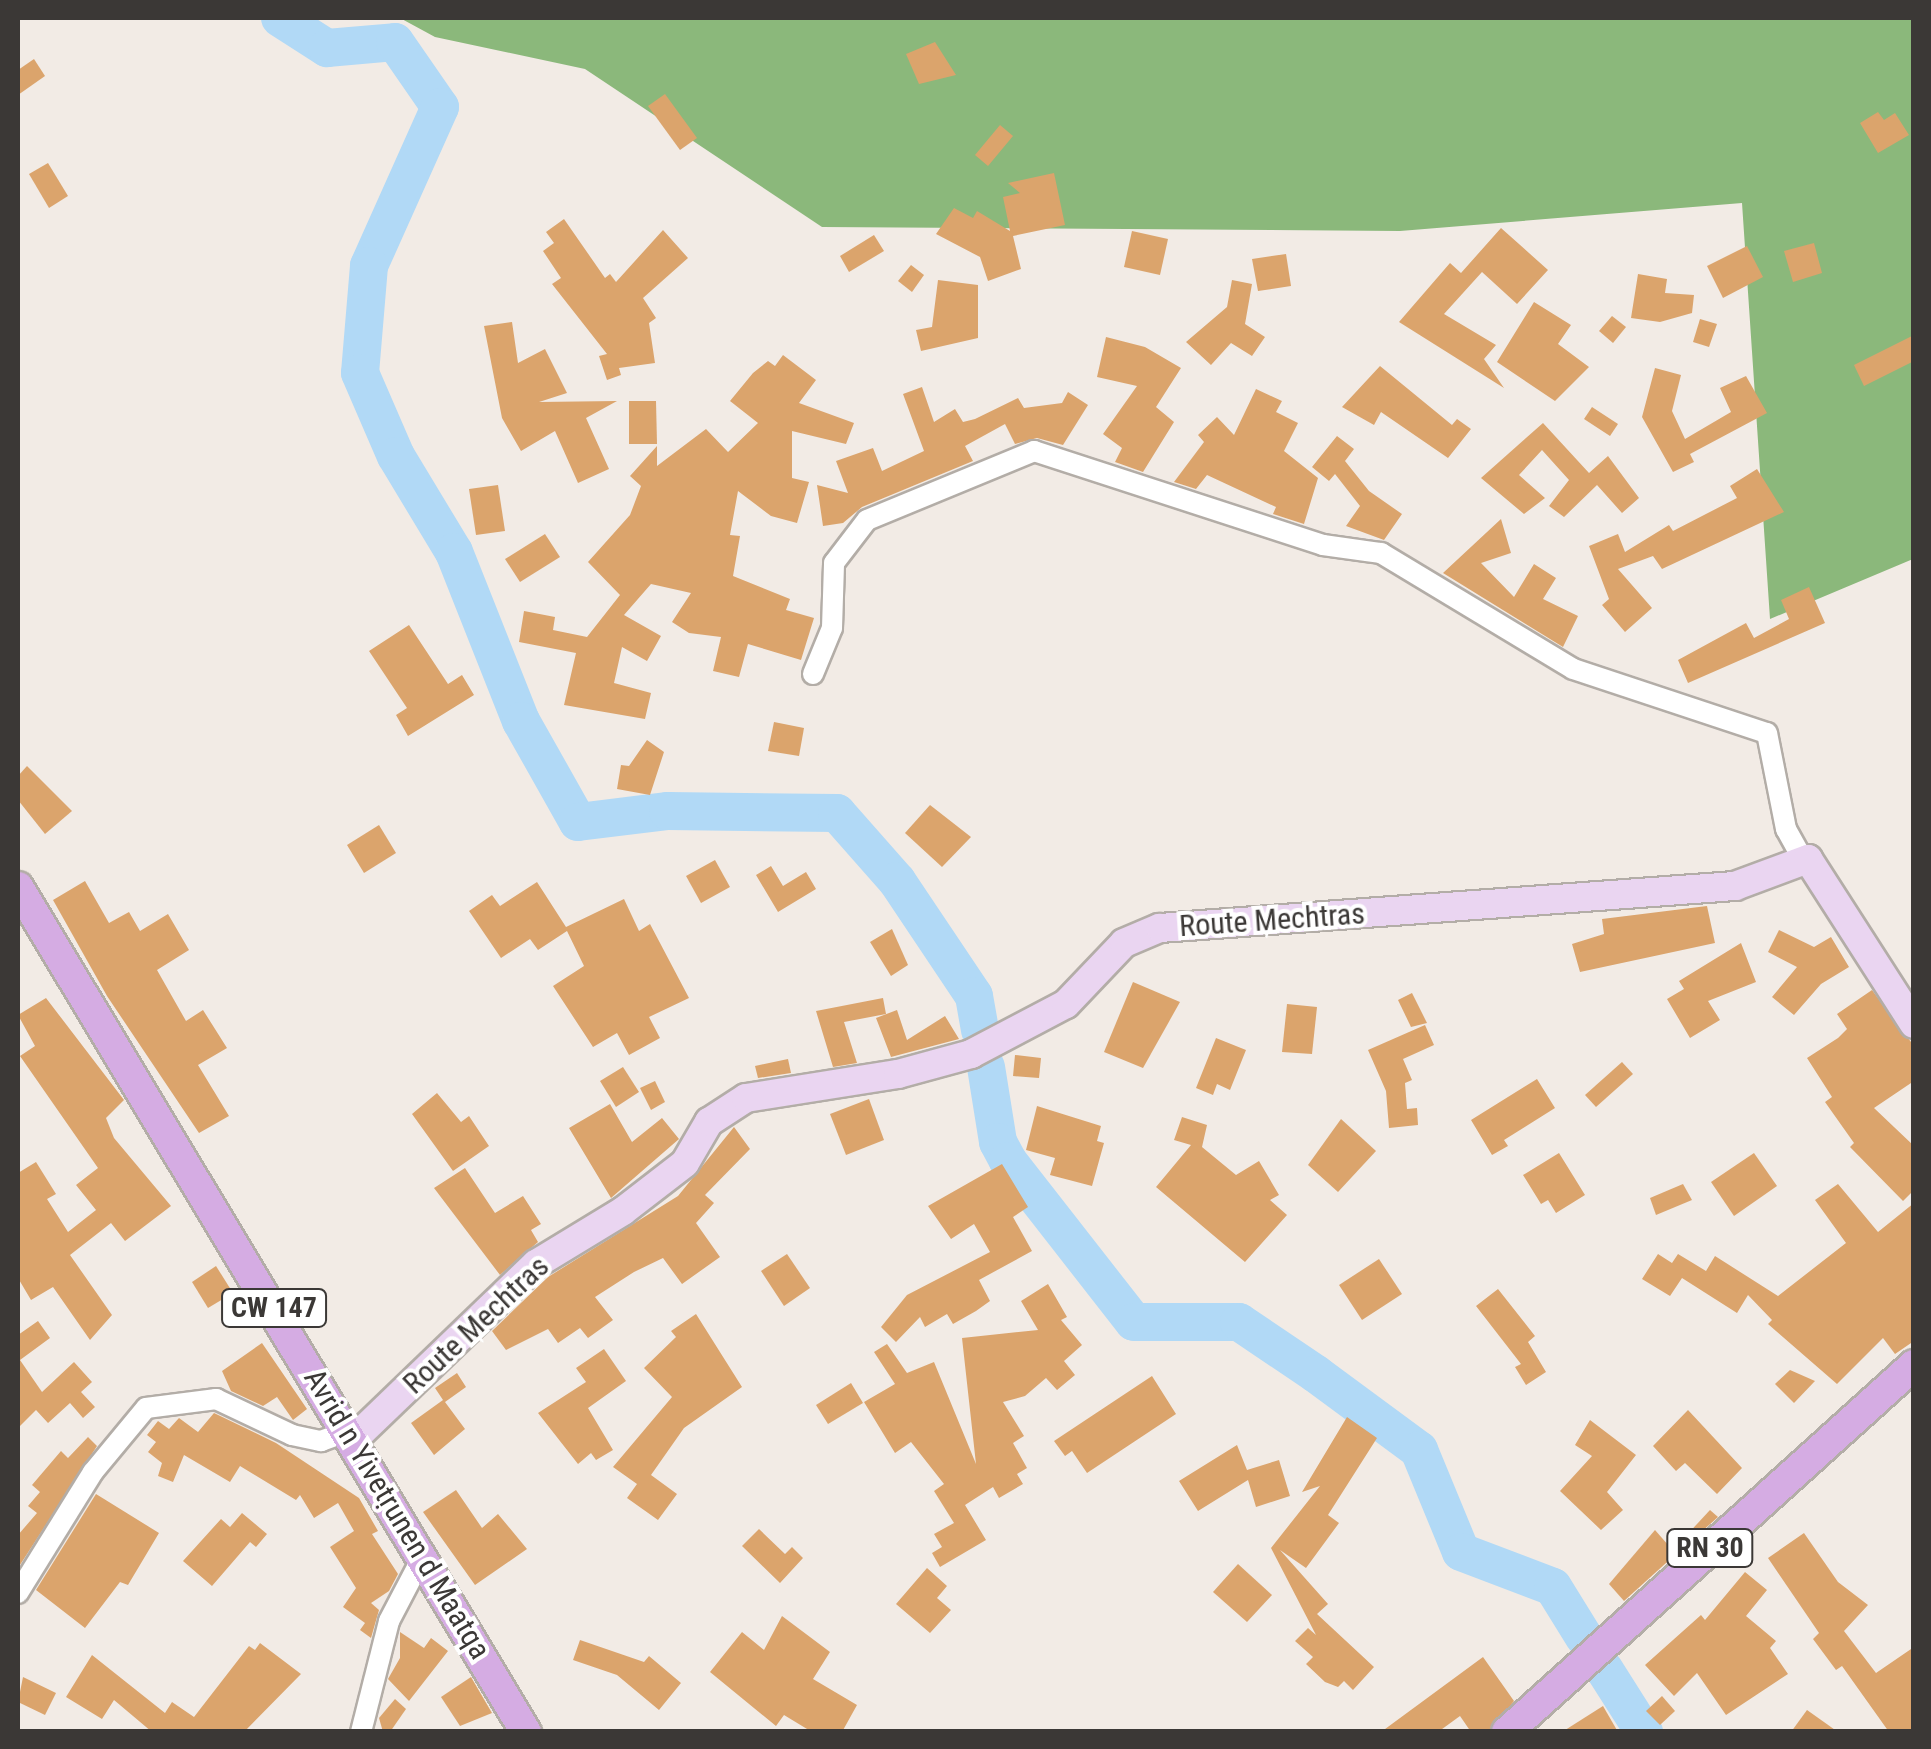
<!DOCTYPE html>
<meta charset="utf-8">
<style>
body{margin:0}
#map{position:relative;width:1931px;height:1749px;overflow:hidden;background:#f2ebe5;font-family:"Roboto Condensed",sans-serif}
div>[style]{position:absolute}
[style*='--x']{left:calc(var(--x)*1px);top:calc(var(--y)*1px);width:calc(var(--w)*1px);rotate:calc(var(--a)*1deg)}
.forest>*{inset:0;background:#8bb87b}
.river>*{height:38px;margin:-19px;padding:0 19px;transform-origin:19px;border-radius:19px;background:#b1d9f6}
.building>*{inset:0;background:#dba46c}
.roads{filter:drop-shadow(2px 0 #b3ada7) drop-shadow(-2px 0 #b3ada7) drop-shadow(0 2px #b3ada7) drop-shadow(0 -2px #b3ada7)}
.street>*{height:20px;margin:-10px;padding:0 10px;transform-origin:10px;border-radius:10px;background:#fff}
.secondary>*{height:28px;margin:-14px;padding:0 14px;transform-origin:14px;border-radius:14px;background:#ead5f1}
.primary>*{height:30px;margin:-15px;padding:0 15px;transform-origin:15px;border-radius:15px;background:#d5ace3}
span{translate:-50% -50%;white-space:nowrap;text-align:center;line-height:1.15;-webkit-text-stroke:8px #fff;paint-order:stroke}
.shield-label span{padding:2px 8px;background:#fff;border:2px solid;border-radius:8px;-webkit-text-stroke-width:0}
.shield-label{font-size:28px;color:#3b3836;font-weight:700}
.street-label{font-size:30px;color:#3b3836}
.frame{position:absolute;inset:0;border:20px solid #3b3836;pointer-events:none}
</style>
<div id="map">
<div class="forest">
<i style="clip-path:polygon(400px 18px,1913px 18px,1913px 559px,1770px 619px,1742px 203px,1400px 231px,822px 227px,585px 69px,435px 37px)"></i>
</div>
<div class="river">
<i style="--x:280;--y:18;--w:56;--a:32.6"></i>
<i style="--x:327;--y:48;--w:68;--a:-5"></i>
<i style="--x:395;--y:42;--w:79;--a:55.3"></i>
<i style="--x:440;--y:107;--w:174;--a:114.1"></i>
<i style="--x:369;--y:266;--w:107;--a:94.8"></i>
<i style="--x:360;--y:373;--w:90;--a:66.6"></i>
<i style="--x:396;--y:456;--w:112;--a:58.9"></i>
<i style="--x:454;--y:552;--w:182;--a:68.4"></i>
<i style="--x:521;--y:721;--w:116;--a:60.6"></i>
<i style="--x:578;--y:822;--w:91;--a:-7"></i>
<i style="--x:668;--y:811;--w:169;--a:0.7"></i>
<i style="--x:837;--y:813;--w:91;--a:48.6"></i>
<i style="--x:897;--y:881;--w:138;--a:56.2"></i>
<i style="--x:974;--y:996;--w:35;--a:80"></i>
<i style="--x:986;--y:1067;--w:76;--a:80.9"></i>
<i style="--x:998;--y:1142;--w:21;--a:62"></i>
<i style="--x:1008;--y:1161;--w:204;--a:52"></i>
<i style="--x:1134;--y:1322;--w:105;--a:0"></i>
<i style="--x:1239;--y:1322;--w:93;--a:34"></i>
<i style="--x:1316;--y:1374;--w:128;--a:36.4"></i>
<i style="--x:1419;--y:1450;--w:110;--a:67.6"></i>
<i style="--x:1461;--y:1552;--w:98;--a:20.8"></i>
<i style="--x:1553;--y:1587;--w:59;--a:58.2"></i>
<i style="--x:1604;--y:1669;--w:75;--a:57.6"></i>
</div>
<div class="building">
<i style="clip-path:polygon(935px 42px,956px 75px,919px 84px,906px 54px)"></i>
<i style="clip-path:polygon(34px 59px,45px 76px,18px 95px,18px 70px)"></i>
<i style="clip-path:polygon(665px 94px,697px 138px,680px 150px,648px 106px)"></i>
<i style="clip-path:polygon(1878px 112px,1884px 120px,1895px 113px,1909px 135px,1878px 153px,1860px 123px)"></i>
<i style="clip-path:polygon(1000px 125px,1013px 136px,988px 166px,975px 155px)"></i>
<i style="clip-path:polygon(48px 163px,68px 196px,49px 208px,29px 174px)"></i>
<i style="clip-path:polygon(1054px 173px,1065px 225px,1013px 236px,1021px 269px,988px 281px,980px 257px,936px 234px,954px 208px,973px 218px,977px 211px,1010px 231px,1003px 197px,1020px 193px,1008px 183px)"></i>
<i style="clip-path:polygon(564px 219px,605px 278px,610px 274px,616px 282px,663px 230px,688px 258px,643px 298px,656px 318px,649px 323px,655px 363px,619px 368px,621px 375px,607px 380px,599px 356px,607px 354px,552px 284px,561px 278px,543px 251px,554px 243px,546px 232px)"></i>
<i style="clip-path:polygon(1501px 228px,1548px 270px,1517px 304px,1482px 272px,1444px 314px,1496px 345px,1484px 359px,1504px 388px,1399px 322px,1450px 263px,1461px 273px)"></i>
<i style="clip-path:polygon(1132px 231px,1168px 239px,1160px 275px,1124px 267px)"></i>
<i style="clip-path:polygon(874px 235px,884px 251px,849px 272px,840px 256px)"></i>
<i style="clip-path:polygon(1814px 243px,1822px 273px,1793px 282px,1784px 251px)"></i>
<i style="clip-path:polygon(1747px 246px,1763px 277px,1723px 298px,1707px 266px)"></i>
<i style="clip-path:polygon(1286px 254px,1291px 286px,1258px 291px,1252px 259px)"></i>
<i style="clip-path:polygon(911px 265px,924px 275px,912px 292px,898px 281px)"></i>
<i style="clip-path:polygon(1638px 274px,1667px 279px,1665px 293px,1694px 295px,1692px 313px,1660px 322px,1631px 318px)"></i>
<i style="clip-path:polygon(938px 280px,978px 285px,978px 338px,921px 351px,916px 330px,932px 327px)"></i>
<i style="clip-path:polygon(1232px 280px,1252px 284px,1245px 324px,1265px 337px,1252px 356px,1231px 343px,1211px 365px,1186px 342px,1227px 307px)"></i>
<i style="clip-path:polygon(1534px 302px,1571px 325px,1558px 344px,1589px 367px,1555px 401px,1497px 362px)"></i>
<i style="clip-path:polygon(1612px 316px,1626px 327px,1613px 343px,1599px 331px)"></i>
<i style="clip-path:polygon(1700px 319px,1717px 324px,1709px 347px,1693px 342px)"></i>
<i style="clip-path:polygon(512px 322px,518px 363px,545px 349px,567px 393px,539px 402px,617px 401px,586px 418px,609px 469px,578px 483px,555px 431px,521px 451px,502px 418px,484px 326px)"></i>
<i style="clip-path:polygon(1914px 335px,1914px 361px,1864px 386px,1854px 365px)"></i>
<i style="clip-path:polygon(1106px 337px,1145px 347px,1181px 368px,1156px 407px,1174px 422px,1143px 472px,1115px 462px,1122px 448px,1103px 434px,1137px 386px,1097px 377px)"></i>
<i style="clip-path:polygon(783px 355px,816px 380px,799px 403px,854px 423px,846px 444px,792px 431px,792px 478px,809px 482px,797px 523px,771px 516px,738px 491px,730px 535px,740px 536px,733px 576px,790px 599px,786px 610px,814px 618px,801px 660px,748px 644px,739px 677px,713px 671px,721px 637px,689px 633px,672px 622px,691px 593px,651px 584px,624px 615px,661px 636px,647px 661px,622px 647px,614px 683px,651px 693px,645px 719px,564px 705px,576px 653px,519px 642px,524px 611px,555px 617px,553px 630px,587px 637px,620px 595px,588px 562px,630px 515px,641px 486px,630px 476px,657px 446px,657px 466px,706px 429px,728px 452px,758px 423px,730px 401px,753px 373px,768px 361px,775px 366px)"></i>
<i style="clip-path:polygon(1380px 366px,1452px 425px,1457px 419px,1471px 429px,1448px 458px,1381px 412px,1374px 425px,1342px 407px)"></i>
<i style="clip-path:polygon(1655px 368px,1681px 375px,1672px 411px,1685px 439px,1731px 412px,1720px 388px,1746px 376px,1767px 413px,1690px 454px,1694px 462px,1673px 472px,1642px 417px)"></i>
<i style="clip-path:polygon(922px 387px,934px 422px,955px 409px,963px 422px,975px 419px,1018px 398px,1024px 408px,1062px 403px,1068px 392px,1088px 405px,1063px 445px,1037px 438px,1015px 444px,1005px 424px,965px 446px,973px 461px,862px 507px,843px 523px,823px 526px,817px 485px,848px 493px,836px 461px,873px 448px,882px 471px,924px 451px,903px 394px)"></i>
<i style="clip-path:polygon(1256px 389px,1282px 401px,1276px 412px,1298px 423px,1284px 451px,1318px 478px,1304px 524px,1273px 514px,1276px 507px,1207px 475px,1196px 489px,1174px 482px,1204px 442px,1198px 435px,1217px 417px,1234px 435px)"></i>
<i style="clip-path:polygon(629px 401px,656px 401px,657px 444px,629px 444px)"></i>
<i style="clip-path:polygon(1592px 407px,1618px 424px,1610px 436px,1584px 419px)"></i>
<i style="clip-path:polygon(1543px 423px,1589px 473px,1608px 456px,1639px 498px,1622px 513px,1597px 485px,1564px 517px,1549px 506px,1569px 480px,1542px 450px,1519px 475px,1545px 498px,1524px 514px,1481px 478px)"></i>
<i style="clip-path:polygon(1337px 436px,1354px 449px,1345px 461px,1369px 491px,1402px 514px,1384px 540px,1346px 526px,1360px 506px,1335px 474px,1329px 481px,1312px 467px)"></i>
<i style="clip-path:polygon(1757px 469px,1784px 512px,1662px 569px,1653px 556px,1618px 569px,1652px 608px,1625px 632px,1602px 605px,1609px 599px,1589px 546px,1618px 534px,1625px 552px,1669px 525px,1673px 531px,1737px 498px,1730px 486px)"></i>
<i style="clip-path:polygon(498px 485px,505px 531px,476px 535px,469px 489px)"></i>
<i style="clip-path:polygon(1501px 519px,1511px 553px,1481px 563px,1514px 597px,1534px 564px,1556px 578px,1543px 599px,1578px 616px,1563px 647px,1443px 573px)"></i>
<i style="clip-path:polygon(545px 534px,560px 557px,520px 582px,505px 559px)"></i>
<i style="clip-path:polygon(1809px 587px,1825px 623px,1688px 683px,1678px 660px,1746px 623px,1754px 638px,1789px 619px,1781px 600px)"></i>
<i style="clip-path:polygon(409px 625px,448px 684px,462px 675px,474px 695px,408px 736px,396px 715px,407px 708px,369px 651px)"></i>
<i style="clip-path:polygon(774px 722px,804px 728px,799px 756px,768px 751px)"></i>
<i style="clip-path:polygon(647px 740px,664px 752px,650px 795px,617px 789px,621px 765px,629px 766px)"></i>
<i style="clip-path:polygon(27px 766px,72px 811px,45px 834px,18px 800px,18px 776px)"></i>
<i style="clip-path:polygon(930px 805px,971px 837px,942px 867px,905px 833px)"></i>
<i style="clip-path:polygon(379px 825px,396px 853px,364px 873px,347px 845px)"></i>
<i style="clip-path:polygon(715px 860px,730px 887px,701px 903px,686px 876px)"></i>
<i style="clip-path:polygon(771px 866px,783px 886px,806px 872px,816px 889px,778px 912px,756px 875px)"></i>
<i style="clip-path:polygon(85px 881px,109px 923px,129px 912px,140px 931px,168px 914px,189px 950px,157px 970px,186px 1021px,203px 1010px,227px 1048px,198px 1065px,229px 1116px,199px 1133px,107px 996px,53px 900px)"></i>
<i style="clip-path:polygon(537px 882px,566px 927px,624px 899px,639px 931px,650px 924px,689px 998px,649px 1017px,660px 1038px,629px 1055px,617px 1033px,593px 1047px,553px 986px,584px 966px,567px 931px,538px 950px,530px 939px,501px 958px,469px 911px,492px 895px,500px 906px)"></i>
<i style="clip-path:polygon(1707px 906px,1715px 943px,1580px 972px,1572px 944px,1604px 934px,1602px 919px)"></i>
<i style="clip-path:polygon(892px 929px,908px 965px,891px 976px,870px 942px)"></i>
<i style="clip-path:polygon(1779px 930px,1814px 947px,1831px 937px,1849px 967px,1821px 984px,1794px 1015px,1772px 997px,1797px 967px,1768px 952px)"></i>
<i style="clip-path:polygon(1741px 943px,1756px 982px,1708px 1001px,1720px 1020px,1690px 1038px,1667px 999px,1684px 989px,1679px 981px)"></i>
<i style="clip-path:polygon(1133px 982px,1180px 1002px,1143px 1068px,1104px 1052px)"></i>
<i style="clip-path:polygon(1872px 990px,1914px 1046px,1914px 1081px,1874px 1108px,1914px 1146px,1914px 1190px,1903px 1201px,1850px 1147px,1854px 1143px,1825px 1102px,1832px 1097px,1807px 1058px,1838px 1038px,1847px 1029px,1837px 1014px)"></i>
<i style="clip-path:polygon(1412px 993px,1427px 1023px,1411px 1027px,1398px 1000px)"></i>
<i style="clip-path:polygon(46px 998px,124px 1100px,106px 1118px,114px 1138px,171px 1206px,125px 1241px,111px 1223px,70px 1255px,112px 1315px,90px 1340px,53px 1287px,31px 1300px,18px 1278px,18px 1173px,36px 1162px,56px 1194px,47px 1199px,68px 1232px,96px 1210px,76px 1185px,98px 1168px,20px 1056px,35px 1046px,18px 1015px)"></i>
<i style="clip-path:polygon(883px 998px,886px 1014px,844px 1022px,857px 1063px,833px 1067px,816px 1011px)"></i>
<i style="clip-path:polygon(1287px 1004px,1317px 1007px,1312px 1054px,1282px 1052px)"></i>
<i style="clip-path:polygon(897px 1010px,907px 1040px,945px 1016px,959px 1039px,891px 1057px,876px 1018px)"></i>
<i style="clip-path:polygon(1425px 1025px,1434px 1045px,1403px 1059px,1412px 1080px,1405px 1083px,1407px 1109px,1417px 1108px,1418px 1125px,1389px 1128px,1386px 1091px,1368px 1050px)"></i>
<i style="clip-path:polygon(1216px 1038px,1246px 1050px,1230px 1090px,1217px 1084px,1213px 1095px,1196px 1088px)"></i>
<i style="clip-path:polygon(1015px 1055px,1041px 1058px,1039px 1078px,1013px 1076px)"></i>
<i style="clip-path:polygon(788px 1059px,791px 1073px,758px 1078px,755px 1066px)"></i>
<i style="clip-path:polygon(1622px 1062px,1633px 1074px,1596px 1107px,1585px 1095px)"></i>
<i style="clip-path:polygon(623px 1067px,639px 1092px,616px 1107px,600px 1081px)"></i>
<i style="clip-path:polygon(1537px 1079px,1555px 1108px,1504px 1140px,1508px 1146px,1492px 1155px,1471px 1120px)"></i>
<i style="clip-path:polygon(655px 1081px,665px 1102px,651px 1110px,640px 1088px)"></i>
<i style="clip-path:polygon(437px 1093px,461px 1122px,469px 1116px,489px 1146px,453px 1171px,412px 1114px)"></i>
<i style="clip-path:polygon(869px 1099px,884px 1140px,846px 1155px,830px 1114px)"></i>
<i style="clip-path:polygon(610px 1104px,632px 1142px,662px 1118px,679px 1139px,611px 1198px,569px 1128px)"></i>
<i style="clip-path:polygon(1037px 1106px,1101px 1126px,1097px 1141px,1104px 1143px,1092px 1186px,1050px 1175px,1055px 1158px,1026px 1150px)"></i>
<i style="clip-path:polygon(1182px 1117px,1207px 1125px,1202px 1147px,1236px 1175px,1259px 1161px,1279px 1195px,1270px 1200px,1287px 1215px,1245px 1262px,1156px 1187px,1191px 1145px,1174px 1140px)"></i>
<i style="clip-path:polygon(1341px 1119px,1376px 1151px,1338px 1192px,1308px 1165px)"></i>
<i style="clip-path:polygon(734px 1127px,750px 1149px,705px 1195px,714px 1203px,696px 1223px,720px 1257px,682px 1284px,663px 1258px,634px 1272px,595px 1297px,613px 1320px,588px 1338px,580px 1328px,558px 1343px,548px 1329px,506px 1350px,492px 1331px,548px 1277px,678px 1196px)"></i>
<i style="clip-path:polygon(1559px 1153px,1585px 1195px,1556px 1213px,1548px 1200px,1541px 1204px,1523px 1175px)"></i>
<i style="clip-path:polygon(1754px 1153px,1777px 1186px,1734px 1216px,1711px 1182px)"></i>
<i style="clip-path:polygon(1002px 1164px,1028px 1207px,1013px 1217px,1032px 1251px,979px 1280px,990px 1301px,976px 1311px,953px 1324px,947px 1314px,925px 1327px,920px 1317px,896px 1342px,881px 1327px,907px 1295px,990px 1252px,974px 1224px,951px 1239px,928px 1206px)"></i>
<i style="clip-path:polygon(465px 1168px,495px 1213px,523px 1196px,541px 1224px,531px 1230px,538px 1242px,500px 1275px,434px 1188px)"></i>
<i style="clip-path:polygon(1683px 1184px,1692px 1200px,1656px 1215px,1650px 1198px)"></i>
<i style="clip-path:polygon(1838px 1184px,1878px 1232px,1914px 1203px,1914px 1341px,1895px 1354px,1883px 1338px,1837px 1384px,1768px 1324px,1772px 1320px,1748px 1295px,1737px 1313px,1682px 1278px,1670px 1296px,1642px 1279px,1658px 1254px,1672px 1263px,1678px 1254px,1706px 1271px,1715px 1256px,1778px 1296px,1846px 1243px,1815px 1200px)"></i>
<i style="clip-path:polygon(787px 1254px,810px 1288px,784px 1306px,761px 1271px)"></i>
<i style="clip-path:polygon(1379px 1259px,1402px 1294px,1362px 1320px,1339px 1285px)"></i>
<i style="clip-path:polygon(216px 1266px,233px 1293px,208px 1308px,192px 1282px)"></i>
<i style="clip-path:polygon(1048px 1284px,1067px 1317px,1061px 1320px,1082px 1345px,1064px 1361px,1075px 1375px,1057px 1390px,1046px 1378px,1025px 1396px,1003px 1402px,1024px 1436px,1013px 1443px,1027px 1468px,1017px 1474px,1023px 1484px,999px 1498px,993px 1487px,965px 1505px,986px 1540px,940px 1567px,932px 1553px,942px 1547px,934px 1534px,954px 1523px,934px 1491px,944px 1484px,911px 1442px,895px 1453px,864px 1402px,895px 1384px,874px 1352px,887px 1344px,907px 1373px,934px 1362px,976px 1464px,962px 1338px,1038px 1330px,1021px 1301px)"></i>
<i style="clip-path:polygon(1498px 1289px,1535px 1336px,1528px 1342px,1546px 1372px,1526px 1385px,1515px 1367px,1521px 1364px,1476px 1306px)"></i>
<i style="clip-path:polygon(696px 1314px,742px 1387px,684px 1428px,651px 1475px,677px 1494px,658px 1520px,627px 1498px,637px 1484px,613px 1467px,672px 1397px,644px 1368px,676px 1337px,671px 1331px)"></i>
<i style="clip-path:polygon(38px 1321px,50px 1338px,20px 1360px,42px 1392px,74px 1362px,92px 1382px,81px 1392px,95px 1407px,83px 1418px,70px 1403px,48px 1423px,36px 1410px,18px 1428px,18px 1335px)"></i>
<i style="clip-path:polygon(262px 1343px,307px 1409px,293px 1420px,277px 1397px,263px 1406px,231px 1391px,222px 1371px)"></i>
<i style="clip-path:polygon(604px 1349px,626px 1381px,588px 1408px,613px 1450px,596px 1460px,591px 1453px,578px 1464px,538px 1413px,586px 1382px,576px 1368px)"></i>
<i style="clip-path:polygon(1790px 1370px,1815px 1381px,1794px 1403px,1775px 1384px)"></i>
<i style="clip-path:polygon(457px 1373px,466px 1387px,445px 1402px,465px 1429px,434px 1455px,411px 1423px,443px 1400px,435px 1388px)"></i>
<i style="clip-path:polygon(1152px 1376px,1176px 1414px,1087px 1473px,1072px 1451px,1065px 1456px,1054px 1441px)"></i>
<i style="clip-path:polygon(851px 1383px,863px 1403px,828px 1424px,816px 1405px)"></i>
<i style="clip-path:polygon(1688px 1410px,1742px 1468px,1717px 1494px,1685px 1463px,1676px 1471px,1653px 1446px)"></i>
<i style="clip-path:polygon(214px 1413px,276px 1443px,359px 1498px,378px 1531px,372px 1534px,398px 1574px,389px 1591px,371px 1603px,379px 1610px,371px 1638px,360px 1630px,365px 1623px,343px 1607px,356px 1588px,330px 1547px,354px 1531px,338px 1503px,314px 1518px,300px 1495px,296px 1500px,240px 1466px,230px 1482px,184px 1455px,173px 1482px,158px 1476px,162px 1463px,148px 1452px,156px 1442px,147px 1435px,158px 1421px,169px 1429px,179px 1418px,198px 1432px)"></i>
<i style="clip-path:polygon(1347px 1417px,1377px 1438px,1328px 1515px,1339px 1523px,1306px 1568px,1280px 1550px,1328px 1604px,1317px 1614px,1374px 1667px,1353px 1690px,1344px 1681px,1338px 1687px,1325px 1682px,1306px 1664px,1313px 1657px,1295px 1641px,1308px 1628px,1316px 1635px,1271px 1548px,1320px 1486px,1302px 1492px)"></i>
<i style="clip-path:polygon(1590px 1420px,1636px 1455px,1607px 1492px,1623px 1510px,1601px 1530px,1560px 1491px,1592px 1456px,1575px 1445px)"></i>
<i style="clip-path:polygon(88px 1437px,97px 1446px,18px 1568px,18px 1535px,37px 1513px,28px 1506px,40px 1492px,32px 1485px,61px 1451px,68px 1458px)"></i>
<i style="clip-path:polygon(1237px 1445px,1247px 1470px,1279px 1460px,1290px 1496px,1256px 1507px,1248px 1480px,1198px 1511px,1179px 1481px)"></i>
<i style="clip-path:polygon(456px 1490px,482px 1528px,498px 1514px,527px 1549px,475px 1585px,423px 1512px)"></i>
<i style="clip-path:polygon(96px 1494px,159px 1533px,128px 1585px,120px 1582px,85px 1628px,36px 1590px)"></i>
<i style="clip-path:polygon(1710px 1510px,1718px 1517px,1689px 1543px,1684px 1538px)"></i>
<i style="clip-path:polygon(242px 1513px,267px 1534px,256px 1547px,250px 1542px,212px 1586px,183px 1561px,221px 1519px,230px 1527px)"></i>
<i style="clip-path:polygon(759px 1529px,785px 1554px,792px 1547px,803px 1558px,780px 1583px,742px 1546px)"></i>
<i style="clip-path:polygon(1655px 1530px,1676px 1554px,1624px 1601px,1609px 1584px)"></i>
<i style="clip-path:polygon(1804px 1533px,1838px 1582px,1868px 1605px,1844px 1631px,1876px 1673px,1914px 1647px,1914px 1732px,1889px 1732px,1842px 1666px,1836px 1670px,1813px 1639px,1819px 1633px,1768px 1558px)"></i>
<i style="clip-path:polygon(1238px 1564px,1272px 1595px,1247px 1622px,1213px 1592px)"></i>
<i style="clip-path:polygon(927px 1568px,947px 1586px,937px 1598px,951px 1610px,930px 1633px,896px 1604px)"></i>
<i style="clip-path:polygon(1745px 1572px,1767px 1590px,1746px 1616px,1776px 1641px,1770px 1648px,1788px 1674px,1726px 1715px,1697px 1673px,1674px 1696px,1645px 1665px,1701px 1615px,1705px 1620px)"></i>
<i style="clip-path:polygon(782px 1616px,830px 1652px,813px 1679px,857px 1705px,842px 1732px,812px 1732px,784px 1715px,776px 1726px,710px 1672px,742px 1632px,764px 1650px)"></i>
<i style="clip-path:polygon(400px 1632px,424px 1648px,431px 1638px,448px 1651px,409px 1701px,388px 1679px,400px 1658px)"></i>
<i style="clip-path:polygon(580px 1640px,644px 1662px,649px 1656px,681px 1683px,659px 1710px,617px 1675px,573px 1660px)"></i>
<i style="clip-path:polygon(260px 1643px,301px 1674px,244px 1732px,152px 1732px,114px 1700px,102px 1719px,66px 1697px,92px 1655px,165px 1713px,172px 1702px,194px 1717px,249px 1646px,255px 1650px)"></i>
<i style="clip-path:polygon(1483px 1657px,1514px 1701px,1489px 1732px,1471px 1732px,1460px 1716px,1438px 1732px,1381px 1732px)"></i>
<i style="clip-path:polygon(23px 1677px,56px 1693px,45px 1715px,18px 1702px)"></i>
<i style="clip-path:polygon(471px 1677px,492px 1713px,460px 1726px,441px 1697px)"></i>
<i style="clip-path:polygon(1662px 1696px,1675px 1711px,1660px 1725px,1646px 1711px)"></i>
<i style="clip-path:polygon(395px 1699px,406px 1709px,390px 1732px,383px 1732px,379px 1718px)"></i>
<i style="clip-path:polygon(1603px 1706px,1618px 1732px,1562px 1732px)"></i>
<i style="clip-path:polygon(1807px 1710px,1838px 1732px,1791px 1732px)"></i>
</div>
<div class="roads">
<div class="street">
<i style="--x:813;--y:674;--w:50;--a:-67.6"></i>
<i style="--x:832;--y:628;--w:65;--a:-88.2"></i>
<i style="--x:834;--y:563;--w:54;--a:-52.5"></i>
<i style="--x:867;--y:520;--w:181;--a:-22.4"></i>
<i style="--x:1034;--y:451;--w:304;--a:18"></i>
<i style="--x:1323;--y:545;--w:59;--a:7.9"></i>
<i style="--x:1381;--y:553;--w:224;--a:31.1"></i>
<i style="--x:1573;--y:669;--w:204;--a:18.3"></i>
<i style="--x:1767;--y:733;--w:98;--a:78.8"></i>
<i style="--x:1786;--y:829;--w:37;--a:61"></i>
<i style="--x:18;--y:1593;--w:142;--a:-58.2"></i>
<i style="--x:93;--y:1472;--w:83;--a:-50.4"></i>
<i style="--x:146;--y:1408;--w:71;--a:-7.3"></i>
<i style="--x:216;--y:1399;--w:84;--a:25.3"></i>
<i style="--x:292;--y:1435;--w:30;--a:12"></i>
<i style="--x:321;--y:1441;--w:30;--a:-20"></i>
<i style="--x:361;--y:1732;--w:114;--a:-75.8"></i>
<i style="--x:389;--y:1621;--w:73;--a:-62.4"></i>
</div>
<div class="secondary">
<i style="--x:353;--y:1440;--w:254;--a:-43.9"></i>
<i style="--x:536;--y:1264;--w:102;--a:-31.3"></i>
<i style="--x:623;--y:1211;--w:78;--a:-37.7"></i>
<i style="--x:685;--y:1163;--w:48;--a:-59.7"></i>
<i style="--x:709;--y:1122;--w:44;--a:-33"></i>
<i style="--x:746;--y:1098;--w:154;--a:-9"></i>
<i style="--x:898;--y:1074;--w:76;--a:-15.3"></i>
<i style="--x:971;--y:1054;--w:107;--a:-27.8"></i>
<i style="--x:1066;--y:1004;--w:84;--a:-46.4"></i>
<i style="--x:1124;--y:943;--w:39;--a:-23"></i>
<i style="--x:1160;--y:928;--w:577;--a:-4.18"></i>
<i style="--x:1735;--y:886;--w:78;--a:-20.3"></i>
<i style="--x:1808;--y:859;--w:196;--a:57.3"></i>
</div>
<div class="primary">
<i style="--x:18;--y:887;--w:986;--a:58.99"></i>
<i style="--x:1507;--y:1732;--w:548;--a:-42.04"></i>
</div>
</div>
<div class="shield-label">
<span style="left:274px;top:1308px">CW 147</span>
<span style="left:1710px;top:1548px">RN 30</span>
</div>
<div class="street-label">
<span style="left:1272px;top:920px;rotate:-4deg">Route Mechtras</span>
<span style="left:476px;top:1325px;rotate:-43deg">Route Mechtras</span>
<span style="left:397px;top:1514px;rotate:59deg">Avrid n Yivetṛunen d Maatqa</span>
</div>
<div class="frame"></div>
</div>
